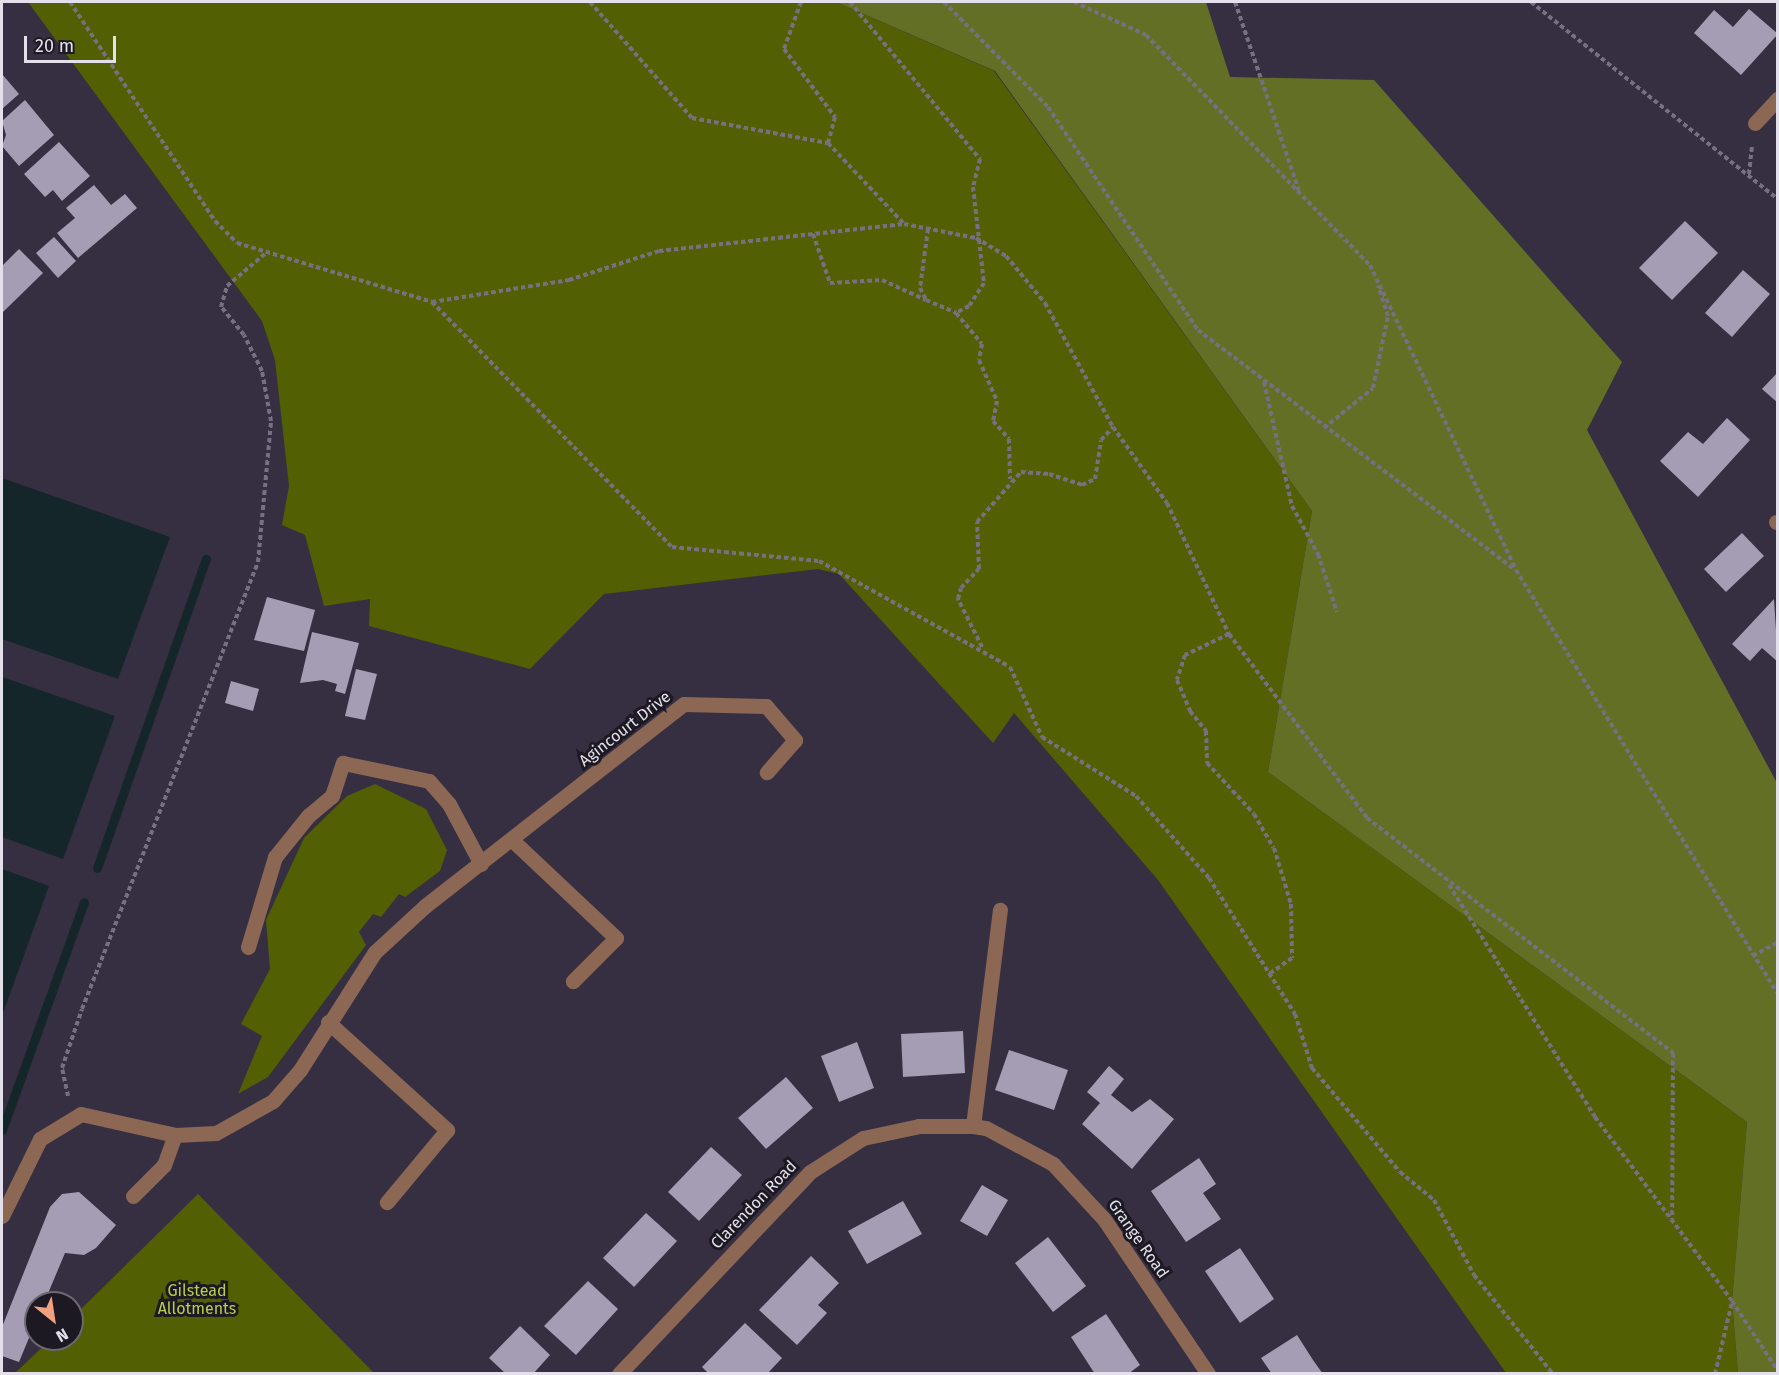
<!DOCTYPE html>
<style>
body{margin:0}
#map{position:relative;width:1779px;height:1375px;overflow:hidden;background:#362f42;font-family:"Fira Sans",sans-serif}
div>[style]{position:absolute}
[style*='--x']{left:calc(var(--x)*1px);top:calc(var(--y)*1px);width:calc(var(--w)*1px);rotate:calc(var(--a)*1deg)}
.green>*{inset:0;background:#525f02}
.forest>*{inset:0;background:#626f25}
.water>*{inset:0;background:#142629}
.stream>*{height:9px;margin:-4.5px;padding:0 4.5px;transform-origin:4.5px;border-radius:4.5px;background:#142629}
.building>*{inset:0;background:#a49db4}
.path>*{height:4px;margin-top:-2px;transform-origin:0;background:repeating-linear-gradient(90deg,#767081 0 4.5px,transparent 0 7.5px)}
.minor>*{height:15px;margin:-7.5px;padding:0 7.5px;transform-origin:7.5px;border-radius:7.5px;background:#8c6754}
span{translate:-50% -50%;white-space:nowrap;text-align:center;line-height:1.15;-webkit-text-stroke:6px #1c1922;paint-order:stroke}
.street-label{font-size:16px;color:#e3e0ec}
.park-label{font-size:16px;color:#b7ce4e}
.frame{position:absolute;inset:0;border:3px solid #e3e0ec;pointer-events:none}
.north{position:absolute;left:24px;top:1291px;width:60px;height:60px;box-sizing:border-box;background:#1c1922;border:2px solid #6c6973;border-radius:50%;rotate:150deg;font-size:16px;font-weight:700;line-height:24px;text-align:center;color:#e3e0ec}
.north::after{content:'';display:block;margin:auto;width:21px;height:27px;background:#f2a17e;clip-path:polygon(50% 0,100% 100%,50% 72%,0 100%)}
.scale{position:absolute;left:24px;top:36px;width:92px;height:27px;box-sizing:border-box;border:3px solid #e3e0ec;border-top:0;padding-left:8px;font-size:18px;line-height:21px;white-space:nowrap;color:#e3e0ec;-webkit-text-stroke:4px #1c1922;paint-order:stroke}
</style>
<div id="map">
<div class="green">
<i style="clip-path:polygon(28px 2px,836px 2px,994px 71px,1312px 511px,1268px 772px,1747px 1122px,1732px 1301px,1738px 1373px,1506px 1373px,1158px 880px,1014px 713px,993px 743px,839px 574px,818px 569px,604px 594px,530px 669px,369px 626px,370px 599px,324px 606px,305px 535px,282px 525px,289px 486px,275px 360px,262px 321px)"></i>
<i style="clip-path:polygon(375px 784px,426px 809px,447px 850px,440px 871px,405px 897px,399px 894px,381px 917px,373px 914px,359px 932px,366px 945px,268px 1077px,238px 1094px,262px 1036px,241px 1024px,270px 969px,266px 920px,304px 838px,347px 796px)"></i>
<i style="clip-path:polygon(198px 1194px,374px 1373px,15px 1373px,51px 1339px,72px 1339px,72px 1318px)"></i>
</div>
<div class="forest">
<i style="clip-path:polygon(836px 2px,1206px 2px,1230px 77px,1374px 80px,1622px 362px,1587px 430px,1777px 783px,1777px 1373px,1738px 1373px,1732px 1301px,1747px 1122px,1268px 772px,1312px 511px,995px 71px)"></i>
</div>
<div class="water">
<i style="clip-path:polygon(2px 478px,170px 537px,118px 679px,2px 639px)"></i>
<i style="clip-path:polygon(2px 677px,115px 716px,63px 859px,2px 837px)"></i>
<i style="clip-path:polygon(2px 869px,49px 886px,2px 1016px)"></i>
</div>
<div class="stream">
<i style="--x:97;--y:868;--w:328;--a:-70.6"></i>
<i style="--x:2;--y:1130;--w:242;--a:-70.2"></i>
</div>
<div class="building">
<i style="clip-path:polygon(1749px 9px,1778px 34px,1741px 75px,1694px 33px,1714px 10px,1733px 27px)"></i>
<i style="clip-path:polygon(2px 74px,19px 94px,2px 109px)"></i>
<i style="clip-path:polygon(25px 100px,54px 135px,19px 166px,2px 146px,6px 135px,2px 121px)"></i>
<i style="clip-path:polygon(59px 142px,90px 176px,62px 201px,53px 190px,45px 197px,24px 174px)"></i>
<i style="clip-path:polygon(94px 185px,111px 205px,125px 194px,137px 208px,78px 258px,57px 233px,75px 218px,66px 208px)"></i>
<i style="clip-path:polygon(1685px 221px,1718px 253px,1672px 300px,1639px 268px)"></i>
<i style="clip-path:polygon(54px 237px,76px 261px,58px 278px,36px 253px)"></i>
<i style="clip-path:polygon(19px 249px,43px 273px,2px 313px,2px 266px)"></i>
<i style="clip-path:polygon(1743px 270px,1770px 294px,1732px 337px,1705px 313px)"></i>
<i style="clip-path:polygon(1778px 372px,1778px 403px,1762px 389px)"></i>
<i style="clip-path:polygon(1727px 418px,1750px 440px,1698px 497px,1660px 461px,1688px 432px,1703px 444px)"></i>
<i style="clip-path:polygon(1742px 533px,1764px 556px,1726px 592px,1704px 569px)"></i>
<i style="clip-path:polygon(267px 597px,315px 610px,304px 651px,254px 640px)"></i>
<i style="clip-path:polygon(1774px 599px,1778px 662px,1762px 648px,1750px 661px,1732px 644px)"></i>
<i style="clip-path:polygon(312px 632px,359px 643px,345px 694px,335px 691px,337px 684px,323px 680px,300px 683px)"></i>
<i style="clip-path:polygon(356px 669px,377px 674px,365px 720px,345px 716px)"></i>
<i style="clip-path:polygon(231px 681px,259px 689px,253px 711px,225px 703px)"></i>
<i style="clip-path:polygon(963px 1031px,965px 1073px,903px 1077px,901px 1034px)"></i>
<i style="clip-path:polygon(857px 1042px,874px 1088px,839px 1102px,821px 1056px)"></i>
<i style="clip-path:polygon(1009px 1050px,1068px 1070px,1054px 1110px,995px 1090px)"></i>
<i style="clip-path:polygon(1109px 1066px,1124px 1079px,1111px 1095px,1132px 1112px,1150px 1099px,1174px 1119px,1132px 1169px,1082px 1124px,1100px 1103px,1087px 1092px)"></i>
<i style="clip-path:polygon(786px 1077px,813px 1108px,766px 1149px,738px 1118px)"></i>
<i style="clip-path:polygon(711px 1147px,742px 1175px,699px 1221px,668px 1192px)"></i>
<i style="clip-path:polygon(1199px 1158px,1216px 1184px,1203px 1193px,1221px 1219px,1186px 1242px,1151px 1191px)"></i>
<i style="clip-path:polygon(982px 1185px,1008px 1200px,987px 1236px,960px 1221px)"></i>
<i style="clip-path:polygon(79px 1192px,116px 1225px,96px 1248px,84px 1255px,65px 1253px,44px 1303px,36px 1303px,36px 1321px,19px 1362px,2px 1356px,2px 1327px,50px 1207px,62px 1194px)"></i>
<i style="clip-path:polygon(903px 1201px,922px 1234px,867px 1264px,848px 1231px)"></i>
<i style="clip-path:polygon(646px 1213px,677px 1241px,634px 1287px,603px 1258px)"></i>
<i style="clip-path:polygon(1048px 1237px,1086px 1286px,1053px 1312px,1015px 1263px)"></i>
<i style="clip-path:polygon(1240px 1248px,1274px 1299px,1240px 1323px,1205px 1271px)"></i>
<i style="clip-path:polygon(811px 1256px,839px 1283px,818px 1305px,827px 1313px,797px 1345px,759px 1310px)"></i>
<i style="clip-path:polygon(588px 1281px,618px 1309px,576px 1355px,544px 1326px)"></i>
<i style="clip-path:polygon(1106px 1314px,1140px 1365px,1128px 1374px,1095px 1374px,1071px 1337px)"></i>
<i style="clip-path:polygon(745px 1323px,782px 1358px,767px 1374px,709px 1374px,702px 1367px)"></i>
<i style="clip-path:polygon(520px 1326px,550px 1355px,533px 1374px,506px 1374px,489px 1358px)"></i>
<i style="clip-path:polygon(1297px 1335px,1313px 1360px,1323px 1374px,1272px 1374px,1261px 1358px)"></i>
</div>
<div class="path">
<i style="--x:70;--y:2;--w:263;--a:56.5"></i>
<i style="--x:215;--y:221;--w:31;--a:45"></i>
<i style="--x:237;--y:243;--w:204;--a:16.8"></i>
<i style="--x:432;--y:302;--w:139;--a:-9.1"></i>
<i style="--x:569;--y:280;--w:95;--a:-17.9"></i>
<i style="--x:659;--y:251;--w:246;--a:-6.3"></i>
<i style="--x:590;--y:2;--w:154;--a:48.7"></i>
<i style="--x:692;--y:118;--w:138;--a:10.4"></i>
<i style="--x:801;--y:2;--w:50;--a:109.9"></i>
<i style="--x:784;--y:49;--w:85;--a:53.1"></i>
<i style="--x:835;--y:117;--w:27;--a:105"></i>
<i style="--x:828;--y:143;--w:111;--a:46.8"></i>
<i style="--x:904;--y:224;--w:73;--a:11"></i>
<i style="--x:976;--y:238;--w:35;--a:31"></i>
<i style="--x:1006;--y:256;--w:61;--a:50.3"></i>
<i style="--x:1045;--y:303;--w:141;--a:61.3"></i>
<i style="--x:1113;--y:427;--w:93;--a:54.6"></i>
<i style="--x:1167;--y:503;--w:145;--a:64.7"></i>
<i style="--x:1229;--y:634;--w:230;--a:53.1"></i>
<i style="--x:1367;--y:818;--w:386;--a:37.5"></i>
<i style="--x:1673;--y:1053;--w:166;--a:90.3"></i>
<i style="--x:850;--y:2;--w:204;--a:50.4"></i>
<i style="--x:980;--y:159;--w:29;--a:104"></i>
<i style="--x:973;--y:187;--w:97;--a:83.5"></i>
<i style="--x:984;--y:283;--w:27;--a:123"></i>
<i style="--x:969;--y:306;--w:15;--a:152"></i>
<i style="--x:956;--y:313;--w:40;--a:50"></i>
<i style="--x:982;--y:344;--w:16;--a:101"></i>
<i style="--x:979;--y:360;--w:45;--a:66.3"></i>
<i style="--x:997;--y:401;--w:20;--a:101"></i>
<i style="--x:993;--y:421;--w:24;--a:48"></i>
<i style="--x:1009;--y:439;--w:40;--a:88.6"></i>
<i style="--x:944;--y:2;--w:148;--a:45.3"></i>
<i style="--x:1048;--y:107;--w:269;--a:56.1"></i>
<i style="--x:1198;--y:330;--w:396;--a:37.1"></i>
<i style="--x:1074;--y:2;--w:79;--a:24.6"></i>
<i style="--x:1146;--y:35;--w:321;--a:45.8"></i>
<i style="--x:1370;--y:265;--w:338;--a:64.4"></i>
<i style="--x:1516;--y:570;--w:498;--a:58.3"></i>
<i style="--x:1235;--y:2;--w:200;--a:71.3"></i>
<i style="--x:1531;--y:2;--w:316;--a:38.6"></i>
<i style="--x:1749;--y:174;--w:30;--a:-84"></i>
<i style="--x:928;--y:229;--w:60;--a:97.7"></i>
<i style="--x:920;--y:288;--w:13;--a:63"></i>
<i style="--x:926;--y:300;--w:33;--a:23"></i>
<i style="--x:813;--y:234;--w:52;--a:70.9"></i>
<i style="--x:830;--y:283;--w:52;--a:-3.3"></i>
<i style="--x:882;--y:280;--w:48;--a:24.4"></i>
<i style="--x:432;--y:302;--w:343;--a:45.6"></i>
<i style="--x:672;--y:547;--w:148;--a:5.4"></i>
<i style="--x:819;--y:561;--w:218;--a:29"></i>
<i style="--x:1010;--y:667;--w:77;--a:65.4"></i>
<i style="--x:1042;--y:737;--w:111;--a:32.1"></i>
<i style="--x:1136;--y:796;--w:110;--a:48.3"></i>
<i style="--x:1209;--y:878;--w:161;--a:57.7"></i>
<i style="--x:1295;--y:1014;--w:57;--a:72.5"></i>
<i style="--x:1312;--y:1068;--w:136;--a:49.8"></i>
<i style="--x:1400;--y:1172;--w:44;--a:39.5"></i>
<i style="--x:1434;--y:1200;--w:85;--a:61.9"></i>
<i style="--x:1474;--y:1275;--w:127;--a:51.4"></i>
<i style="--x:1264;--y:382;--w:127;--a:77.3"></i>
<i style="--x:1292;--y:506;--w:55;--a:61.6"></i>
<i style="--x:1318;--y:554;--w:61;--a:71.9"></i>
<i style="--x:1324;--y:428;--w:63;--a:-39.2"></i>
<i style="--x:1373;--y:388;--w:74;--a:-78.2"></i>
<i style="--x:1388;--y:316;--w:32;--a:-108"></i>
<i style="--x:1229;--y:634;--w:49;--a:154.5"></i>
<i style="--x:1185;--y:655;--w:26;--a:108"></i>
<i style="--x:1177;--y:680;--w:34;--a:67"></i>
<i style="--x:1190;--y:711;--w:26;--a:51"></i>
<i style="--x:1206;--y:731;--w:32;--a:88"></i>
<i style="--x:1207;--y:763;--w:69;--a:47.3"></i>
<i style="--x:1254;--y:814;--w:39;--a:60"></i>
<i style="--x:1274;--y:848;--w:59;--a:73.1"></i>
<i style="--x:1291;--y:904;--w:54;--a:88.9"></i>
<i style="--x:1292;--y:958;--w:28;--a:145"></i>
<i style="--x:982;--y:647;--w:54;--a:-116.6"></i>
<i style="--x:958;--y:599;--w:11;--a:-75"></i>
<i style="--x:961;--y:588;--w:26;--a:-47"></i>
<i style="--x:979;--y:569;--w:47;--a:-92.4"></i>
<i style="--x:977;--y:522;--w:67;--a:-48.7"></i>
<i style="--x:1021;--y:472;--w:28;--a:4"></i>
<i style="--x:1049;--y:474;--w:35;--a:18"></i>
<i style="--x:1082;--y:485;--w:14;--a:-25"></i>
<i style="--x:1095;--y:479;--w:39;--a:-81"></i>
<i style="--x:1101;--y:440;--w:18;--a:-47"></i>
<i style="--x:1449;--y:885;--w:274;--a:57.8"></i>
<i style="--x:1595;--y:1117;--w:229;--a:53.3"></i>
<i style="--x:1732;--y:1301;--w:84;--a:56.7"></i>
<i style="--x:1753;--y:956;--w:29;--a:-29"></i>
<i style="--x:68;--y:1096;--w:29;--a:-102"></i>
<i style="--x:62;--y:1068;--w:62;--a:-71.3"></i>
<i style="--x:82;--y:1009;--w:480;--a:-68.5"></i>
<i style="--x:258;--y:562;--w:142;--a:-84.7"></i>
<i style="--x:271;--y:421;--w:51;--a:-100.2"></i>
<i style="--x:262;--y:371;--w:40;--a:-116.6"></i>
<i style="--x:244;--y:335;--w:36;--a:-129"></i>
<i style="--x:221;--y:307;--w:22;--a:-74"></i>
<i style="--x:227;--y:286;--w:52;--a:-40.4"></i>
<i style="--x:1715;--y:1374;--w:74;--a:-76.7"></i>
</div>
<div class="minor">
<i style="--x:1755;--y:123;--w:34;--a:-47"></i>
<i style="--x:1776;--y:522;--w:2;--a:0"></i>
<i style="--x:512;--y:840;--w:143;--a:43.3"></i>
<i style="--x:616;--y:938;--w:61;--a:135"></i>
<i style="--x:248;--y:947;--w:94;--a:-73.3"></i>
<i style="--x:275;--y:857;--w:53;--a:-51.2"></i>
<i style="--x:308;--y:816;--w:31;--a:-40"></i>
<i style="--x:332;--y:796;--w:35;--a:-72"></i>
<i style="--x:343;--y:763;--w:88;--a:11.8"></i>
<i style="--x:429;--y:781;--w:30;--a:49"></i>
<i style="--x:449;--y:804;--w:68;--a:61.9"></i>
<i style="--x:328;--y:1022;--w:161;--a:42.2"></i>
<i style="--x:447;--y:1130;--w:94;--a:129.8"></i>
<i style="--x:973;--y:1126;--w:218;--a:-82.9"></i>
<i style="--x:133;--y:1196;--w:44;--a:-45"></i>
<i style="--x:164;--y:1165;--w:32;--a:-70"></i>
<i style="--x:2;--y:1216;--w:86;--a:-63.7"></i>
<i style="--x:40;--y:1139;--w:48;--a:-31.4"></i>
<i style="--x:81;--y:1114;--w:96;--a:12.6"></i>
<i style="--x:175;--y:1135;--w:41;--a:-2.8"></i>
<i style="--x:216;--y:1133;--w:65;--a:-29.3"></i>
<i style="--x:273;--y:1101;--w:41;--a:-48.9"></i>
<i style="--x:300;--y:1070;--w:140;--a:-57.6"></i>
<i style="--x:375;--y:952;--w:68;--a:-42.6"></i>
<i style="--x:425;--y:906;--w:328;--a:-38"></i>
<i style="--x:684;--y:704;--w:82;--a:1.4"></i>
<i style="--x:766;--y:706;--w:45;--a:49.5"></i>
<i style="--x:795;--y:740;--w:43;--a:131.2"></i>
<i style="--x:619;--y:1374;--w:278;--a:-46.6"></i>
<i style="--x:810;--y:1172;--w:63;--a:-32.7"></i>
<i style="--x:863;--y:1138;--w:57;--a:-12.1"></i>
<i style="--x:919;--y:1126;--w:54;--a:0"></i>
<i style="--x:973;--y:1126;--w:13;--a:9"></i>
<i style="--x:986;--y:1128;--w:76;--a:28.2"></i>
<i style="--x:1053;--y:1164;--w:75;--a:47.2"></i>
<i style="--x:1104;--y:1219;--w:187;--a:56.1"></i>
</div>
<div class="street-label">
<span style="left:625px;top:729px;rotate:-38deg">Agincourt Drive</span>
<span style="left:754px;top:1205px;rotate:-46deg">Clarendon Road</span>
<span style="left:1138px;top:1239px;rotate:55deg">Grange Road</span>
</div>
<div class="park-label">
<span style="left:197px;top:1300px">Gilstead<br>Allotments</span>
</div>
<div class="frame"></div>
<div class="north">N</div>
<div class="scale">20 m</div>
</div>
